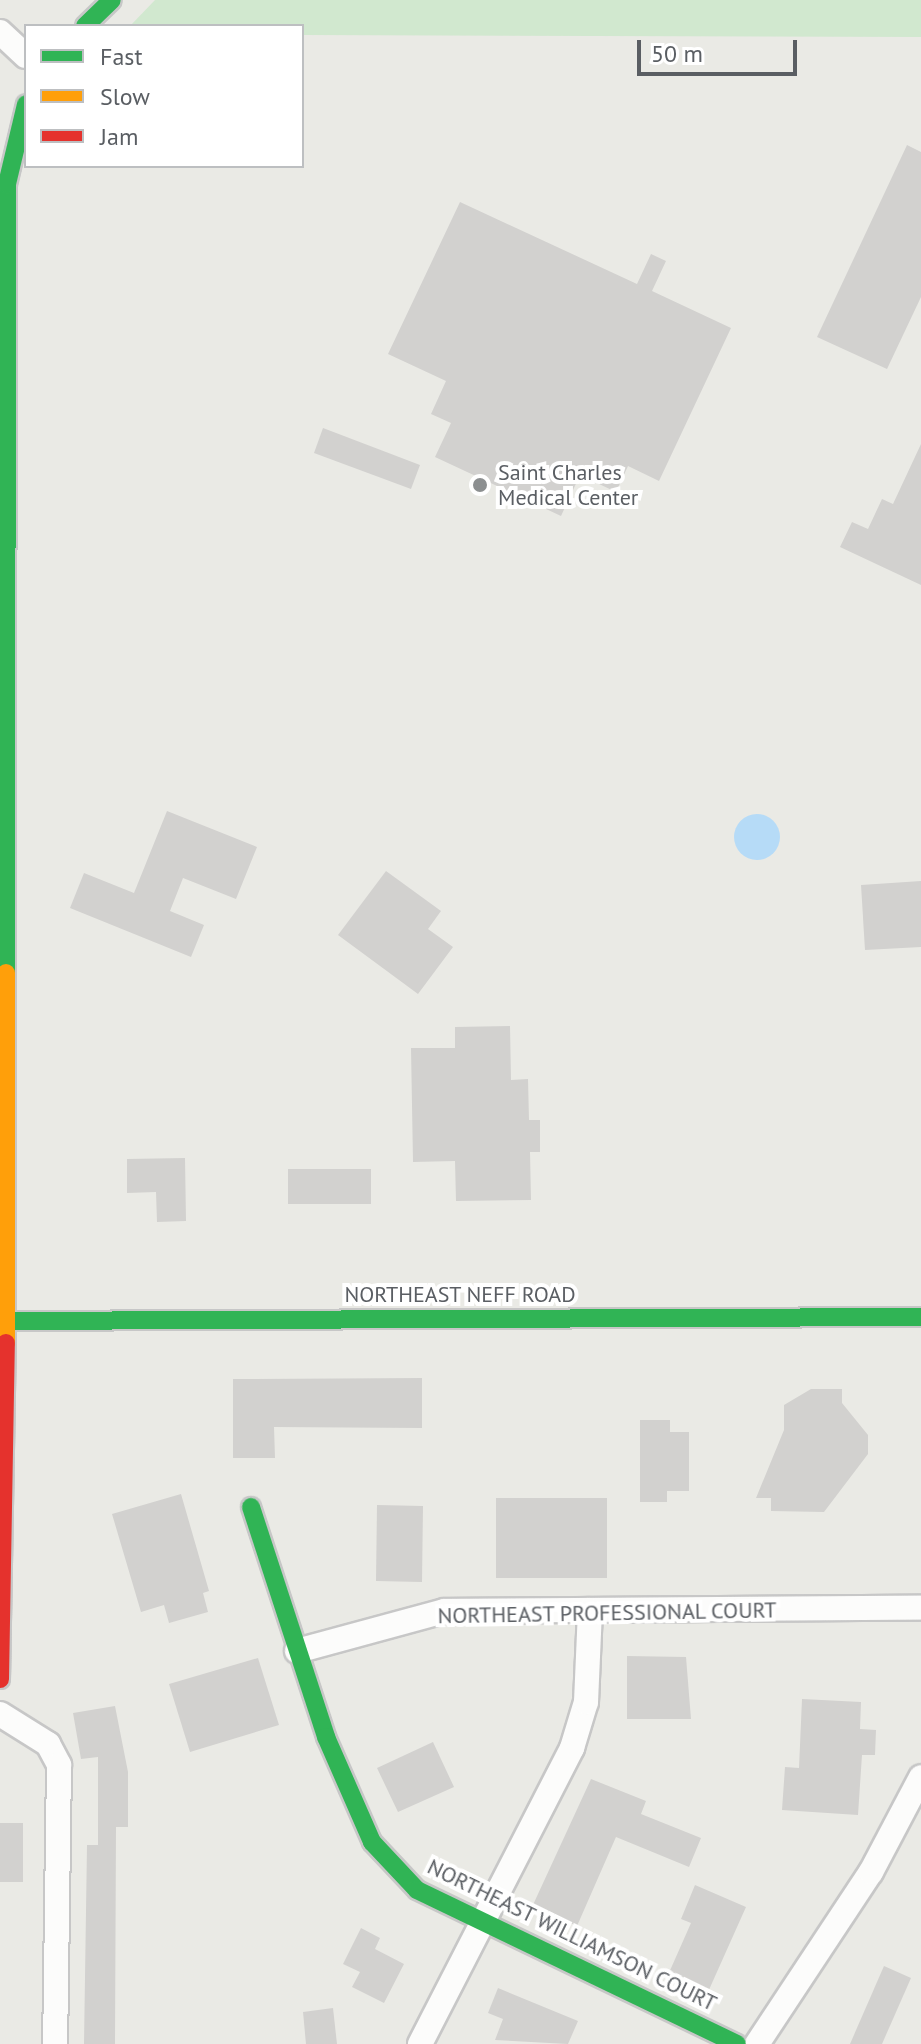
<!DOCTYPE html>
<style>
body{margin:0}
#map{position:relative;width:921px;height:2044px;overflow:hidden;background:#eaeae5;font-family:"PT Sans",sans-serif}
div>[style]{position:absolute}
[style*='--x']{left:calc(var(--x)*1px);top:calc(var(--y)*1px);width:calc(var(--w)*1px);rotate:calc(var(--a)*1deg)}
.green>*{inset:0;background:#d1e8cf}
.water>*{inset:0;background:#b6dbf7}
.round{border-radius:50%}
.building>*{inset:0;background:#d2d1cf}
.roads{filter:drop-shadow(2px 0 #c7c7c7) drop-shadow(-2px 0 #c7c7c7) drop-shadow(0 2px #c7c7c7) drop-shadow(0 -2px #c7c7c7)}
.street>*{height:24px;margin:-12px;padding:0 12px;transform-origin:12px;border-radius:12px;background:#fcfcfb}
.fast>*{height:18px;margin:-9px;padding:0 9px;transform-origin:9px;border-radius:9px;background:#30b455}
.slow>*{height:18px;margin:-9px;padding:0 9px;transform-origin:9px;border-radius:9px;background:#ff9f0a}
.jam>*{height:18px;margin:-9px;padding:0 9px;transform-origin:9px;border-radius:9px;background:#e5322d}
.dots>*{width:22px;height:22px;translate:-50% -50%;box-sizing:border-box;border:4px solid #fff;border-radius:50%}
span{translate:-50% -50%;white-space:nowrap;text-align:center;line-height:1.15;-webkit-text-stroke:8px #fff;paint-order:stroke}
.poi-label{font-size:22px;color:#5a5e63}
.left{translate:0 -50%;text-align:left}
.street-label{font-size:22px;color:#5a5e63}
.legend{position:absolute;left:24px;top:24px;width:280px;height:144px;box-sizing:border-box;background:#fff;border:2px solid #bdbfc1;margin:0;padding:10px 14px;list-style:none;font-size:24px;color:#5a5e63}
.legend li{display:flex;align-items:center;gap:16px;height:40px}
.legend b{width:40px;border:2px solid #bdbfc1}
.scale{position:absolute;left:637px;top:40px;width:160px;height:36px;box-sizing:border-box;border:4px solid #5a5e63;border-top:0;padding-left:10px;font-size:24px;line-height:28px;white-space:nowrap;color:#5a5e63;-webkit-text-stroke:6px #fff;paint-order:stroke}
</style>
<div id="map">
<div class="green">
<i style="clip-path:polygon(155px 0,921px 0,921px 37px,302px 35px,302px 26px,130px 26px)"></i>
</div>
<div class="water">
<i class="round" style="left:734px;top:814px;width:46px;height:46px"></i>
</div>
<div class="building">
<i style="clip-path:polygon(907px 145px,921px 152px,921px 297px,887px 369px,817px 337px)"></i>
<i style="clip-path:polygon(460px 202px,637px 284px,651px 254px,666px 261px,652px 291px,731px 328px,659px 481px,628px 466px,616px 492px,580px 475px,561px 516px,435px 457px,451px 423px,431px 414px,446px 381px,388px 354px)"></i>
<i style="clip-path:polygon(323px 428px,420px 465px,411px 489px,314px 453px)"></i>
<i style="clip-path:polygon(921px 444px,921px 585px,840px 547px,852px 522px,868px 529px,882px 499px,893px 504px)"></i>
<i style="clip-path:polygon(167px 811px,257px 847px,236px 899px,183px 878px,170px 911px,204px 925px,191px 957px,70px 908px,84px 873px,134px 893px)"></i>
<i style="clip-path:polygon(386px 871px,441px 911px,428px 929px,453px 947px,418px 994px,338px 935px)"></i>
<i style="clip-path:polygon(921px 881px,921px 947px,865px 950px,861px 885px)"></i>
<i style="clip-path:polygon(510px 1026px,511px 1080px,528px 1079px,529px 1120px,540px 1120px,540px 1152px,530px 1152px,531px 1200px,456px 1201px,455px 1161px,413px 1162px,411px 1048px,455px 1048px,455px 1027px)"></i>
<i style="clip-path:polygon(185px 1158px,186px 1221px,157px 1222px,156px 1192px,127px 1193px,127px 1159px)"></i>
<i style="clip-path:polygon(288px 1169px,371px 1169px,371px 1204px,288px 1204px)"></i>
<i style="clip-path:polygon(422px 1378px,422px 1428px,274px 1427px,275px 1458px,233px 1458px,233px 1379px)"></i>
<i style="clip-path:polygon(811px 1389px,842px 1389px,842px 1403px,868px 1435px,868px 1454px,824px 1512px,771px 1511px,771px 1498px,756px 1498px,784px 1430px,784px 1405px)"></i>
<i style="clip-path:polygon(640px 1420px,670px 1420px,670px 1432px,689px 1432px,689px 1491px,667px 1491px,667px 1502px,640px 1502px)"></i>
<i style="clip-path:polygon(181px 1494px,209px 1591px,203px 1593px,208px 1612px,169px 1623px,164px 1605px,141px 1612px,112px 1514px)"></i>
<i style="clip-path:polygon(496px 1498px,607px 1498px,607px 1578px,496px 1578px)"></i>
<i style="clip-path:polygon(377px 1505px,423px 1506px,422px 1582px,376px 1581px)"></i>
<i style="clip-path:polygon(627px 1656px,686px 1657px,691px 1719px,627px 1719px)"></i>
<i style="clip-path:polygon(258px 1658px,279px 1725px,190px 1752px,169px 1684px)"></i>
<i style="clip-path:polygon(802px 1699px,861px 1702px,860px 1729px,876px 1730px,875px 1755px,862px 1755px,858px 1815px,782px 1810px,785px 1767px,799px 1768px)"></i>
<i style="clip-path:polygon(115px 1706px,128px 1772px,128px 1827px,116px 1827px,115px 2044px,84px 2044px,87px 1845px,98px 1845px,98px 1757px,81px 1759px,73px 1713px)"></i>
<i style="clip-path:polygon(433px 1742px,454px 1787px,398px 1812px,377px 1768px)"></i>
<i style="clip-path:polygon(591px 1779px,646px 1801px,641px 1814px,701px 1838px,689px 1867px,616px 1837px,577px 1926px,532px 1907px)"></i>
<i style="clip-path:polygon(0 1823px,23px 1823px,23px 1882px,0 1882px)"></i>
<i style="clip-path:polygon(695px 1885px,746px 1907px,708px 1992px,668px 1975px,691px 1923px,681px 1919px)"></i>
<i style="clip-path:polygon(361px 1928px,380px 1938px,375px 1949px,404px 1964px,384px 2003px,352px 1987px,360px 1972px,343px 1964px)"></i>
<i style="clip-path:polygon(884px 1966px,911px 1978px,882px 2044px,850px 2044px)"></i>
<i style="clip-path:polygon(498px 1988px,578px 2021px,568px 2044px,495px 2040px,503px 2019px,488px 2013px)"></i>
<i style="clip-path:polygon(333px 2008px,337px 2044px,306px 2044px,303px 2012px)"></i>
</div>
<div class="roads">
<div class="street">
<i style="--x:0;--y:32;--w:35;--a:43"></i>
<i style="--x:297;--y:1651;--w:152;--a:-15.2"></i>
<i style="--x:444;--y:1611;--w:477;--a:-0.4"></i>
<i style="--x:0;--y:1714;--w:57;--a:32"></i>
<i style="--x:48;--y:1744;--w:24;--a:62"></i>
<i style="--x:59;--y:1765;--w:279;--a:90.8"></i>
<i style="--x:420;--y:2044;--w:333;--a:-62.8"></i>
<i style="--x:572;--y:1748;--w:48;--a:-73.1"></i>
<i style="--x:586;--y:1702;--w:92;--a:-87.5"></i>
<i style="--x:757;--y:2044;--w:206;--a:-56.5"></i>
<i style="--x:871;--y:1872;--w:107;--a:-62.2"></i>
</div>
<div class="fast">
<i style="--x:85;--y:26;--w:37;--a:-44"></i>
<i style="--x:6;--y:973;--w:789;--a:-89.93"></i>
<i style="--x:7;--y:184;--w:82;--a:-76.6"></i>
<i style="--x:0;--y:1321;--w:921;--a:-0.25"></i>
<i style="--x:251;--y:1507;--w:242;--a:71.9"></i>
<i style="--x:326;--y:1737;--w:115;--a:66.3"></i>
<i style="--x:372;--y:1842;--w:66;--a:46.8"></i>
<i style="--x:417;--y:1890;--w:355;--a:25.7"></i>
</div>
<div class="slow">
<i style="--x:6;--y:973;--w:370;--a:90"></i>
</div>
<div class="jam">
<i style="--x:0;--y:1679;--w:336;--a:-89"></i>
</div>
</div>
<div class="dots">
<i style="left:480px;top:485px;background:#8c8f90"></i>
</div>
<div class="poi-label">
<span class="left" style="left:498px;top:485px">Saint Charles<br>Medical Center</span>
</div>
<div class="street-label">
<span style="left:460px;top:1295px">NORTHEAST NEFF ROAD</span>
<span style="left:607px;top:1613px;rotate:-1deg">NORTHEAST PROFESSIONAL COURT</span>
<span style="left:572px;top:1935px;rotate:26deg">NORTHEAST WILLIAMSON COURT</span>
</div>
<ul class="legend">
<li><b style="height:10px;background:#30b455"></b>Fast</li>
<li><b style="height:10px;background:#ff9f0a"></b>Slow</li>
<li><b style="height:10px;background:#e5322d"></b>Jam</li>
</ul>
<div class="scale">50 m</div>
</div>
